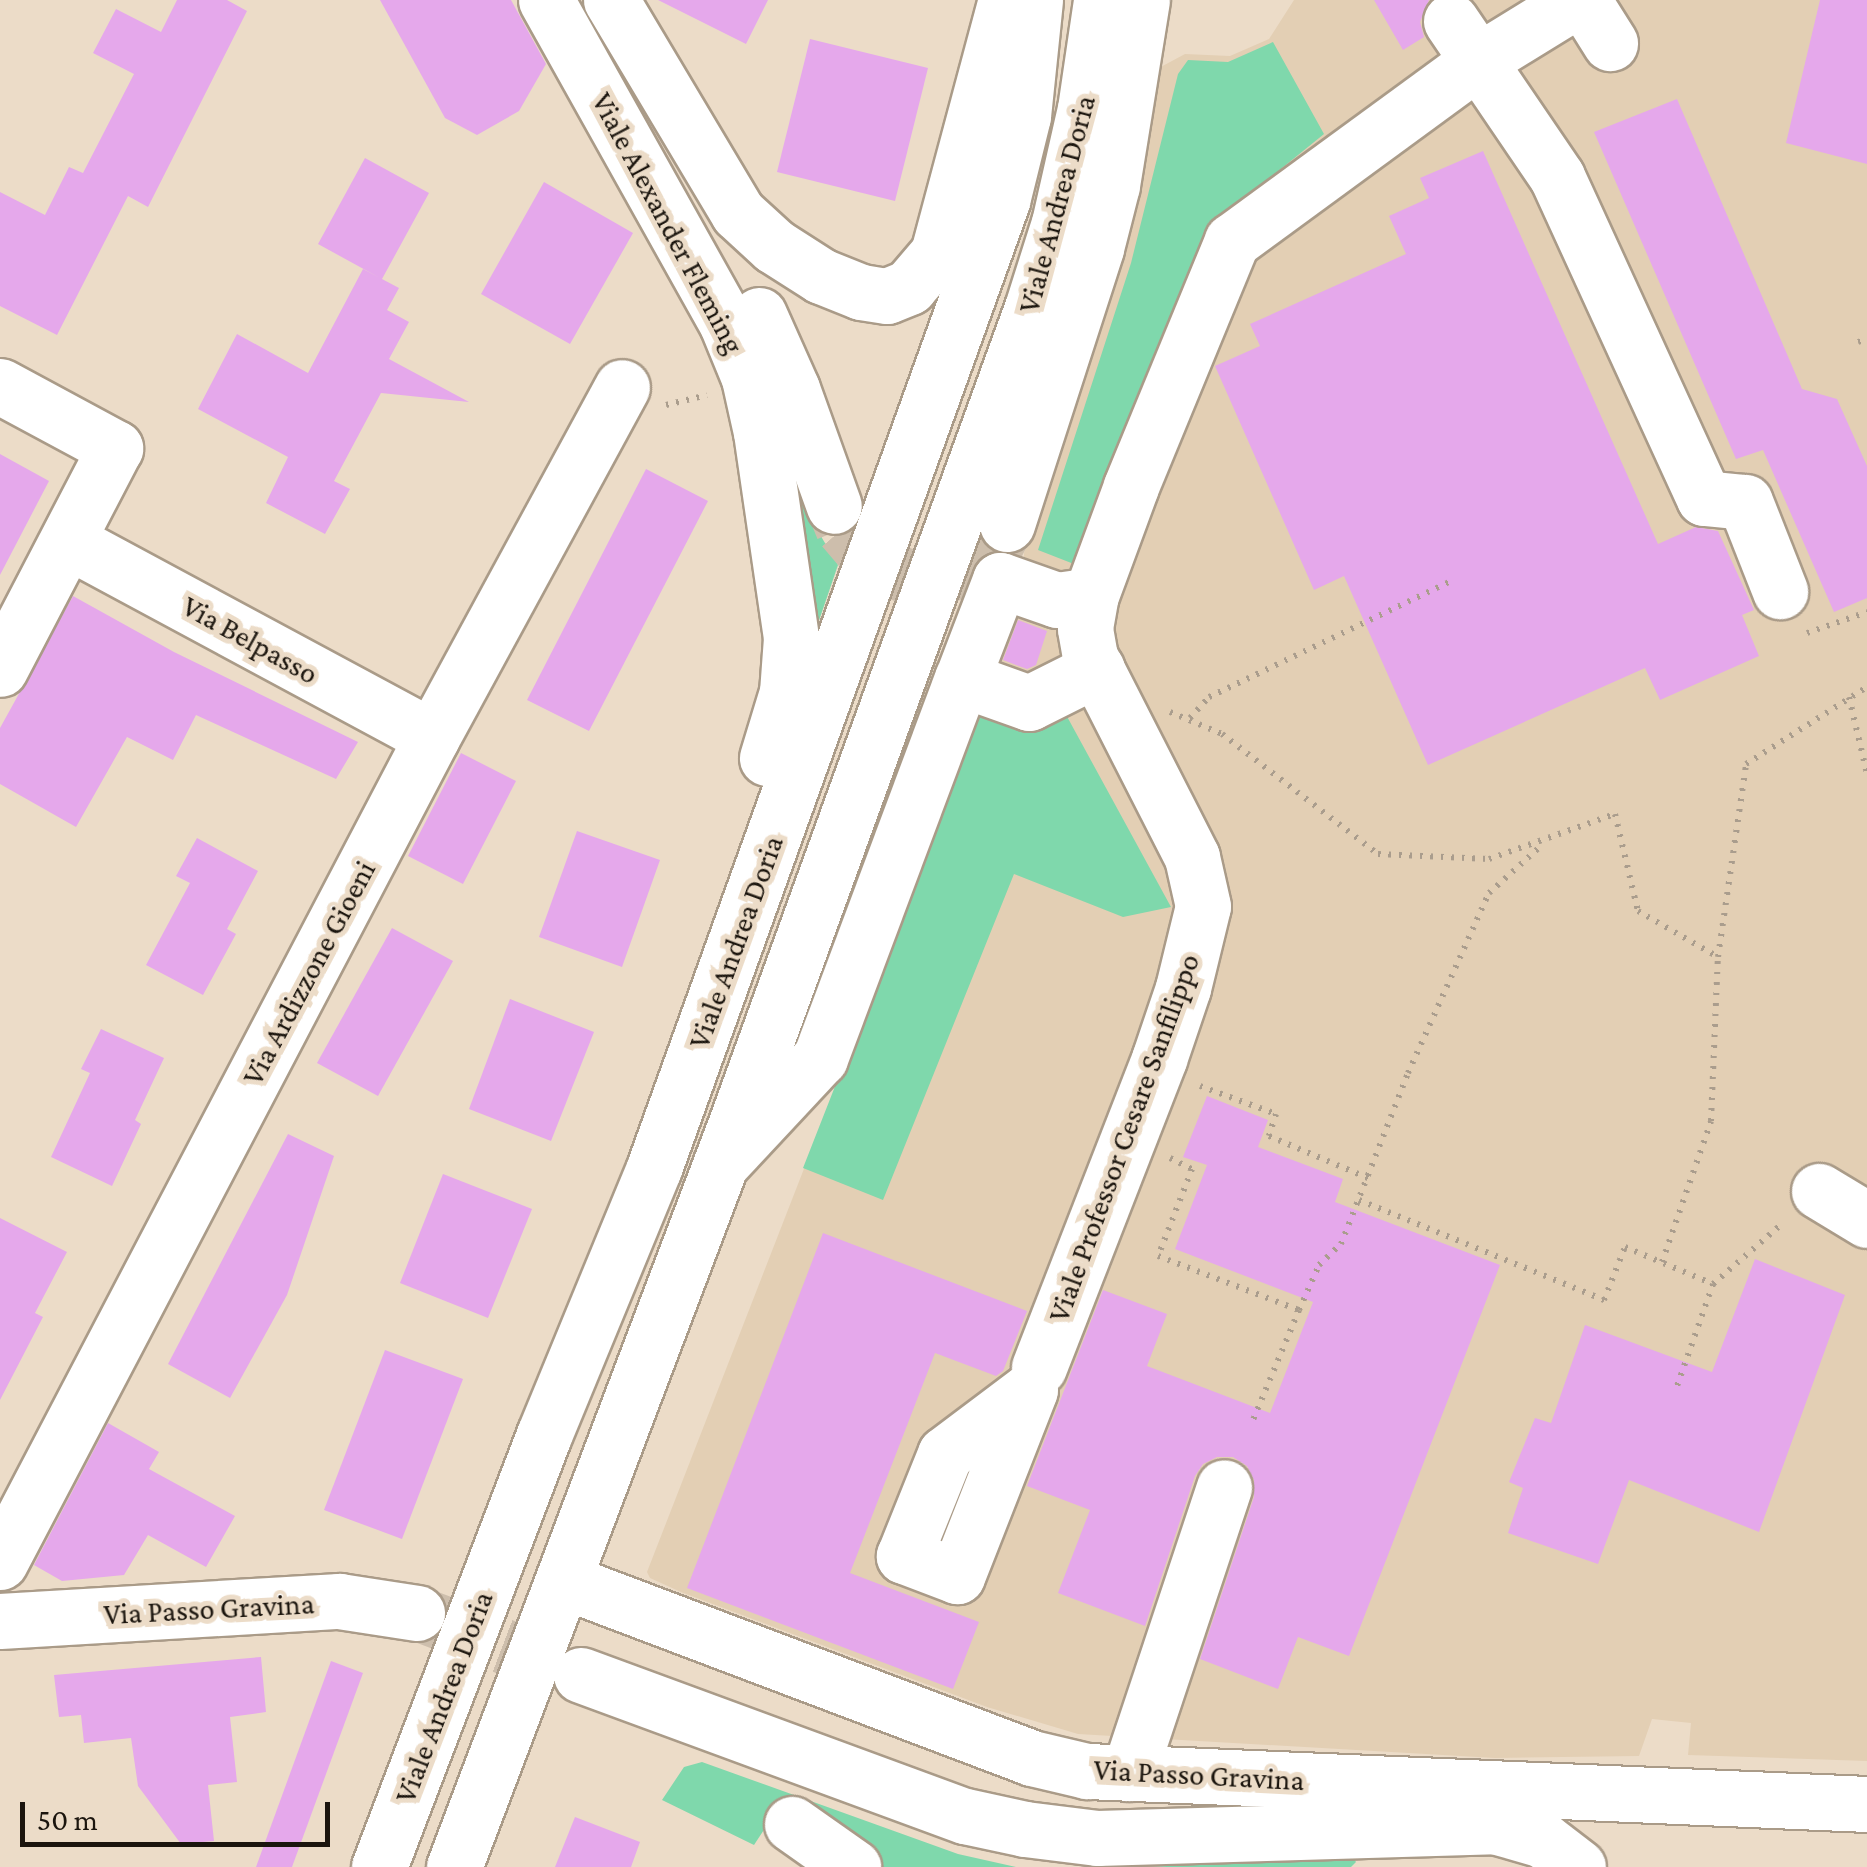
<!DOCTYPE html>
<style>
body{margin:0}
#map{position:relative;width:1867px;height:1867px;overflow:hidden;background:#ecdcc8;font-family:"Crimson Pro",serif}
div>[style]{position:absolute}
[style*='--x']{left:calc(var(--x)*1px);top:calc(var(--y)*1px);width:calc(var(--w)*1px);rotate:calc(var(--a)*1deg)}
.built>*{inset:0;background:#e3cfb4}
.green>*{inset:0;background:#7fd8ac}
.building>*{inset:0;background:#e5a8eb}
.major-tunnel>*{height:55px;margin-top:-27.5px;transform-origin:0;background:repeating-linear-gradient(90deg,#cdbeac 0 55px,transparent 0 83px)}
.path>*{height:6px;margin-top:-3px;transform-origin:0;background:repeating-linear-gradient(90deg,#aa9d8d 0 2.5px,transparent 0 10.5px)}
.roads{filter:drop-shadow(2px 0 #aa9b88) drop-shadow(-2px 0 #aa9b88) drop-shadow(0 2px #aa9b88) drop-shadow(0 -2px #aa9b88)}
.minor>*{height:55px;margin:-27.5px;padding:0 27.5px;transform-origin:27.5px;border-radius:27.5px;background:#fff}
.major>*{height:55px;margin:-27.5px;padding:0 27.5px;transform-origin:27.5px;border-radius:27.5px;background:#fff}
span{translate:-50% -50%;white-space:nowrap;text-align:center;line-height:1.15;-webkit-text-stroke:10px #ecdcc8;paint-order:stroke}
.street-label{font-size:30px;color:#1b150e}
.scale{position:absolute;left:20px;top:1802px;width:310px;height:45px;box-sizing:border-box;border:5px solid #1b150e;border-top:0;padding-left:12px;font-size:30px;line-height:35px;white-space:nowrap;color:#1b150e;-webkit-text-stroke:8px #ecdcc8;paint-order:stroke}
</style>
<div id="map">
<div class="built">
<i style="clip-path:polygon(1294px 0,1867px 0,1867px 1761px,1688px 1755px,1691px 1723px,1652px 1719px,1639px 1756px,1495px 1758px,1078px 1734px,987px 1707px,681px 1592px,650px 1578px,647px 1572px,981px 714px,1006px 616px,1016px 619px,1035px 569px,1024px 560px,1024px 553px,1122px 250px,1157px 69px,1185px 54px,1230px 56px,1269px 39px)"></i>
</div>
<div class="green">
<i style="clip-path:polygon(1273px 42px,1324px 134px,1213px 224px,1079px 566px,1038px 550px,1131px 263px,1178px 74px,1188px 60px,1228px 62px)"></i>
<i style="clip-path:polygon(775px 392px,822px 538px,838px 565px,811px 644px)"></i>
<i style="clip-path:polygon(1064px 711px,1171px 907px,1123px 917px,1014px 874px,883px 1200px,803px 1168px,981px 714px,1024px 730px)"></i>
<i style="clip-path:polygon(702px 1762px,958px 1854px,1016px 1867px,883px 1867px,807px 1813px,783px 1801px,754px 1845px,662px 1800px,684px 1767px)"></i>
<i style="clip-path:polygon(1351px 1855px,1356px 1862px,1351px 1867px,1150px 1867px)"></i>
</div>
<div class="building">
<i style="clip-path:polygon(177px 0,227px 0,247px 11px,148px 207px,128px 196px,57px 335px,0 306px,0 192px,45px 215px,69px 167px,83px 173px,134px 74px,93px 53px,116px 9px,161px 32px)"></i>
<i style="clip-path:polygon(380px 0,511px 0,546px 64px,519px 111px,477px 135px,445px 118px)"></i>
<i style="clip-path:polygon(658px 0,768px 0,746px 44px)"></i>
<i style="clip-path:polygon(1374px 0,1429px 0,1420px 22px,1424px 37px,1403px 50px)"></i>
<i style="clip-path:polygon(1820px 0,1867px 0,1867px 164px,1786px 143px)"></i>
<i style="clip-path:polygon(810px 39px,928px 68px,895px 201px,777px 172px)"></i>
<i style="clip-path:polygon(1677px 99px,1802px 389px,1837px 399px,1867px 466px,1867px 598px,1834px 612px,1763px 450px,1736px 459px,1594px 132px)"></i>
<i style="clip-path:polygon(1483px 151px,1658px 544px,1696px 527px,1718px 531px,1754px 610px,1742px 615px,1759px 656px,1660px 700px,1645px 668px,1428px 765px,1344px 576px,1314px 590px,1215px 366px,1260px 346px,1250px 324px,1406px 254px,1389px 216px,1429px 198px,1420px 178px)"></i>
<i style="clip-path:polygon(365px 158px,429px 193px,382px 279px,399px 288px,387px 310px,409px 322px,389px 359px,469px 402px,381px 393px,334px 481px,350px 489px,325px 534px,266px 503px,288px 457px,198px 409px,237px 334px,308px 373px,363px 269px,380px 278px,318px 244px)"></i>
<i style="clip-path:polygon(544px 182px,633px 233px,570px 344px,481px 294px)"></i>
<i style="clip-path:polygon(0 454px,49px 481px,0 575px)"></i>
<i style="clip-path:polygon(646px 469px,708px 501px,589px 731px,527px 700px)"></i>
<i style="clip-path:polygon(73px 596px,174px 652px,358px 742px,336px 779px,196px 715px,173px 760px,127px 737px,76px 827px,0 784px,0 728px)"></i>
<i style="clip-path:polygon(1018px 620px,1047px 631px,1036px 665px,1027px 669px,1003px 660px)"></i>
<i style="clip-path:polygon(461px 753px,516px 781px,463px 884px,408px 856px)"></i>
<i style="clip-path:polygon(577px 831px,660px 860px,622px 967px,539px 937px)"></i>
<i style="clip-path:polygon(197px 838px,258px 871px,227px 929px,236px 934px,203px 995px,146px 965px,190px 883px,176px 876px)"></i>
<i style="clip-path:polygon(392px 928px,453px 961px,378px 1096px,317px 1063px)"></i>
<i style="clip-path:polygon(510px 999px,594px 1032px,551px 1141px,469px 1109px)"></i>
<i style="clip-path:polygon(101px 1029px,164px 1058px,135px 1120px,141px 1124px,112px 1186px,51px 1157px,90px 1073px,81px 1069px)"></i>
<i style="clip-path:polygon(1207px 1096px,1268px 1120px,1258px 1147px,1343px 1179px,1335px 1202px,1500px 1265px,1349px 1656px,1298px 1637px,1278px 1689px,1200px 1659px,1254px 1497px,1254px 1480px,1247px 1466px,1233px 1457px,1217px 1457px,1203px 1464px,1195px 1476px,1145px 1626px,1058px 1593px,1090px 1510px,1027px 1486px,1103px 1290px,1167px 1314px,1147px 1366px,1270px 1413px,1313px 1302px,1175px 1249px,1207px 1165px,1183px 1157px)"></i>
<i style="clip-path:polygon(288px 1134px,334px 1156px,287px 1295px,230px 1398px,168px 1364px)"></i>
<i style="clip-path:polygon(443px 1174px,532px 1209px,488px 1318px,400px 1283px)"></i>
<i style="clip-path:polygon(0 1218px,67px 1252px,35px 1313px,43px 1317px,0 1400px)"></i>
<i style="clip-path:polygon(823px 1233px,1027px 1311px,1003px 1371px,996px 1376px,935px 1353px,850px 1573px,979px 1622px,953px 1689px,687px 1588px)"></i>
<i style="clip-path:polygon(1755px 1259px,1845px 1295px,1759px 1532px,1629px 1480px,1598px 1564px,1508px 1533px,1523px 1488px,1509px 1482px,1535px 1418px,1551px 1423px,1585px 1325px,1712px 1372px)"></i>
<i style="clip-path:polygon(385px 1350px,463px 1379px,402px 1539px,324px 1510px)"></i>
<i style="clip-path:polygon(108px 1423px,159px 1452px,149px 1469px,235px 1516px,206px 1567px,148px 1535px,124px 1575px,62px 1581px,34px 1565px)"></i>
<i style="clip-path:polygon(261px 1657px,266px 1712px,230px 1717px,237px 1782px,208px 1785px,214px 1841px,181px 1844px,138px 1786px,131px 1738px,84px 1743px,81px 1715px,59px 1717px,54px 1675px)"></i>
<i style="clip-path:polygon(331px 1661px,363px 1673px,292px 1867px,256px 1867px)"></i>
<i style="clip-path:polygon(575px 1817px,640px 1842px,631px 1867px,555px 1867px)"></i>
</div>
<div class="major-tunnel">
<i style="--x:834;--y:506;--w:24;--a:68"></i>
<i style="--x:843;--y:528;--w:45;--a:49.5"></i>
<i style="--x:872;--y:562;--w:46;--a:21.6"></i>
<i style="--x:915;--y:579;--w:23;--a:0"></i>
<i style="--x:938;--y:579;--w:47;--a:-22.7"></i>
<i style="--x:981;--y:561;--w:21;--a:-45"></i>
<i style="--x:996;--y:546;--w:25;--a:-63"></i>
<i style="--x:425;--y:1616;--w:164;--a:20.8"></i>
</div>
<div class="path">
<i style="--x:1858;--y:342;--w:9;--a:-18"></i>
<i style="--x:666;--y:405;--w:42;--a:-13.7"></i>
<i style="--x:1807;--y:633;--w:64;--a:-19.3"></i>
<i style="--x:1849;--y:697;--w:79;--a:76.8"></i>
<i style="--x:1170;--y:712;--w:56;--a:22.9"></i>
<i style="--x:1222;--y:734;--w:197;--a:37.6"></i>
<i style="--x:1378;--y:854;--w:111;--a:2.6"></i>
<i style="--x:1489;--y:859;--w:134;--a:-19.7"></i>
<i style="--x:1615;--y:814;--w:100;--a:76.7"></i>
<i style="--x:1638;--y:911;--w:92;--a:29.9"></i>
<i style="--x:1190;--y:718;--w:28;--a:-48"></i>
<i style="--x:1209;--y:697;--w:271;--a:-25.6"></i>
<i style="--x:1200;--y:1086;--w:81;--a:20.2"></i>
<i style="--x:1276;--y:1114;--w:23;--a:108"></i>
<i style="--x:1269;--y:1136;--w:108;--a:23"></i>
<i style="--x:1170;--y:1158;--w:25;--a:27"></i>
<i style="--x:1192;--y:1169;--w:93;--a:111.3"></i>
<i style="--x:1158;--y:1256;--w:151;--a:21"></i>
<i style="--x:1299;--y:1310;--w:125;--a:112.7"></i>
<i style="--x:1359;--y:1200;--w:265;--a:22.2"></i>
<i style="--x:1604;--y:1300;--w:57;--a:-68.4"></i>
<i style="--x:1625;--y:1247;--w:95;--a:22.8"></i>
<i style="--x:1713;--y:1284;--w:108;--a:109.4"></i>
<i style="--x:1662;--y:1262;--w:149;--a:-70.8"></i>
<i style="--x:1711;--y:1121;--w:164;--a:-87.6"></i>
<i style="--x:1718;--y:957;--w:195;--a:-81.7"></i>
<i style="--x:1746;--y:764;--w:143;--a:-32.5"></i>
<i style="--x:1713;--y:1284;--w:94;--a:-41.1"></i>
<i style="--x:1299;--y:1310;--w:49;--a:-66"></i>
<i style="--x:1319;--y:1265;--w:30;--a:-44"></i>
<i style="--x:1341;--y:1244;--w:184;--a:-68.6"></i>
<i style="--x:1408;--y:1073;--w:197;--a:-65.8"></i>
<i style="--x:1489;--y:893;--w:73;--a:-42.2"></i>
</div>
<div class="roads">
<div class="minor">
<i style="--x:1583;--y:0;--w:51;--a:57.9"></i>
<i style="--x:1451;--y:21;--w:189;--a:55.8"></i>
<i style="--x:1557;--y:177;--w:353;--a:65.4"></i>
<i style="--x:1704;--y:498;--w:41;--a:5.6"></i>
<i style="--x:1745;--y:502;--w:96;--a:68.5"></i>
<i style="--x:0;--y:386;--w:131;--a:28.3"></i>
<i style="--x:115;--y:448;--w:249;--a:117.5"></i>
<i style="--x:68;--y:541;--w:413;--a:28.3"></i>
<i style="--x:962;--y:679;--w:106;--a:-69"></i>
<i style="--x:1000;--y:580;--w:60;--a:19.3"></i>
<i style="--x:1057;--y:600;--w:34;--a:-8"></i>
<i style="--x:721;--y:1164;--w:145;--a:-47"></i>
<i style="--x:820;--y:1058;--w:405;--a:-69.5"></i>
<i style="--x:962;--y:679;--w:71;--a:19.7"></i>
<i style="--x:1029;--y:703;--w:76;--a:-26.6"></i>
<i style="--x:1819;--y:1191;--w:56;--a:31.1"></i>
<i style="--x:1039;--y:1367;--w:331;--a:-68.7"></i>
<i style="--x:1159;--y:1059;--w:75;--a:-71.3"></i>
<i style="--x:1183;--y:988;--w:84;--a:-76.3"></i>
<i style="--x:1203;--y:906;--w:50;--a:-102.7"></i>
<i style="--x:1192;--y:857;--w:225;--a:-117"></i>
<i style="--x:1090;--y:657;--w:29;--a:-100"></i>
<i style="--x:1085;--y:628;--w:34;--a:-80"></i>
<i style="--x:1091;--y:595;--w:116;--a:-69.8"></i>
<i style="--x:1131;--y:486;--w:265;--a:-67.6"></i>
<i style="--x:1232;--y:241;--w:305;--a:-36.2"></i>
<i style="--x:1478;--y:61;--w:116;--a:-31.6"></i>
<i style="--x:1030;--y:1390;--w:200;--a:111.4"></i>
<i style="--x:957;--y:1576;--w:57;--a:-159.3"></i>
<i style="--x:904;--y:1556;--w:110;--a:-68.1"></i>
<i style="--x:945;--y:1454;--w:106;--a:-37"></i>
<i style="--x:0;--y:1562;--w:931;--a:-62.36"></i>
<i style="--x:432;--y:737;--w:398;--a:-61.5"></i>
<i style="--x:1129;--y:1773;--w:301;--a:-71.6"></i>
<i style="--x:792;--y:1824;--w:75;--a:35.2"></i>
</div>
<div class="major">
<i style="--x:546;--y:0;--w:371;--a:60.8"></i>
<i style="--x:727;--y:324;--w:58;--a:67.8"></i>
<i style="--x:749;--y:378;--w:55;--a:77.5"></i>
<i style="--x:761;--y:432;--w:208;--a:81.7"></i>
<i style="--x:791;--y:638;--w:54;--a:94.2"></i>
<i style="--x:787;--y:692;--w:69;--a:106.9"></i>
<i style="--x:611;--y:0;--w:248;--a:59.2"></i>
<i style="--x:738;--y:213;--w:49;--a:42.5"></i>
<i style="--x:774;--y:246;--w:56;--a:32.6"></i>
<i style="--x:821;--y:276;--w:43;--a:21.8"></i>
<i style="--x:861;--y:292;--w:26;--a:9"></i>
<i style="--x:887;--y:296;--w:24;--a:-22"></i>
<i style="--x:909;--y:287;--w:45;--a:-49.5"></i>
<i style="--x:938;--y:253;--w:262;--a:-75"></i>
<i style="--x:759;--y:315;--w:81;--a:66"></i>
<i style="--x:792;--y:389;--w:124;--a:70.3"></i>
<i style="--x:1007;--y:524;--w:290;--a:-72.1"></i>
<i style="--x:1096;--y:248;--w:65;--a:-75.7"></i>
<i style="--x:1112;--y:185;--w:187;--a:-80.8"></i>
<i style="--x:564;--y:1581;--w:500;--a:20.72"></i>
<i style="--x:1032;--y:1758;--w:57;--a:13.3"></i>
<i style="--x:1087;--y:1771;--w:781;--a:2.42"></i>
<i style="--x:0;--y:1621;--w:340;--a:-3.4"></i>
<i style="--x:339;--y:1601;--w:79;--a:8.7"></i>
<i style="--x:581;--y:1675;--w:409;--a:20.2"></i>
<i style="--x:965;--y:1816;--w:61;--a:12.2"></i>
<i style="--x:1025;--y:1829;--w:73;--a:7.1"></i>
<i style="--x:1097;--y:1838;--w:397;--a:-1.7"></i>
<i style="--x:1494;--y:1826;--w:51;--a:15.9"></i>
<i style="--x:1543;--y:1840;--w:44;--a:37.6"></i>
<i style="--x:379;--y:1867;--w:462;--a:-69.1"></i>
<i style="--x:544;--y:1435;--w:289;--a:-67.6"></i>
<i style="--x:654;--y:1168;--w:1028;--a:-70.21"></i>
<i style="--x:1002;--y:201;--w:88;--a:-76.1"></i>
<i style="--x:1023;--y:116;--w:117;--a:-84.1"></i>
<i style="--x:454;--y:1867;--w:798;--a:-69.23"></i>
<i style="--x:737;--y:1121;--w:865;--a:-70.06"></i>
<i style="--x:1032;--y:308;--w:89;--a:-72.4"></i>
<i style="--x:1059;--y:223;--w:117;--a:-77.2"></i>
<i style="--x:1085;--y:109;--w:110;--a:-81.6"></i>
</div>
</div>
<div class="street-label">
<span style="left:1057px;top:204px;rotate:-75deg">Viale Andrea Doria</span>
<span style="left:668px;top:223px;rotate:62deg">Viale Alexander Fleming</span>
<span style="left:250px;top:640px;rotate:29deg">Via Belpasso</span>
<span style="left:736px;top:942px;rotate:-70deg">Viale Andrea Doria</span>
<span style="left:309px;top:973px;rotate:-62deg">Via Ardizzone Gioeni</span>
<span style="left:1124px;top:1138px;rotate:-70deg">Viale Professor Cesare Sanfilippo</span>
<span style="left:209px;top:1609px;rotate:-3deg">Via Passo Gravina</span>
<span style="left:444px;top:1697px;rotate:-69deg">Viale Andrea Doria</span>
<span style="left:1199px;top:1775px;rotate:3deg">Via Passo Gravina</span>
</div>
<div class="scale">50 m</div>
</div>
